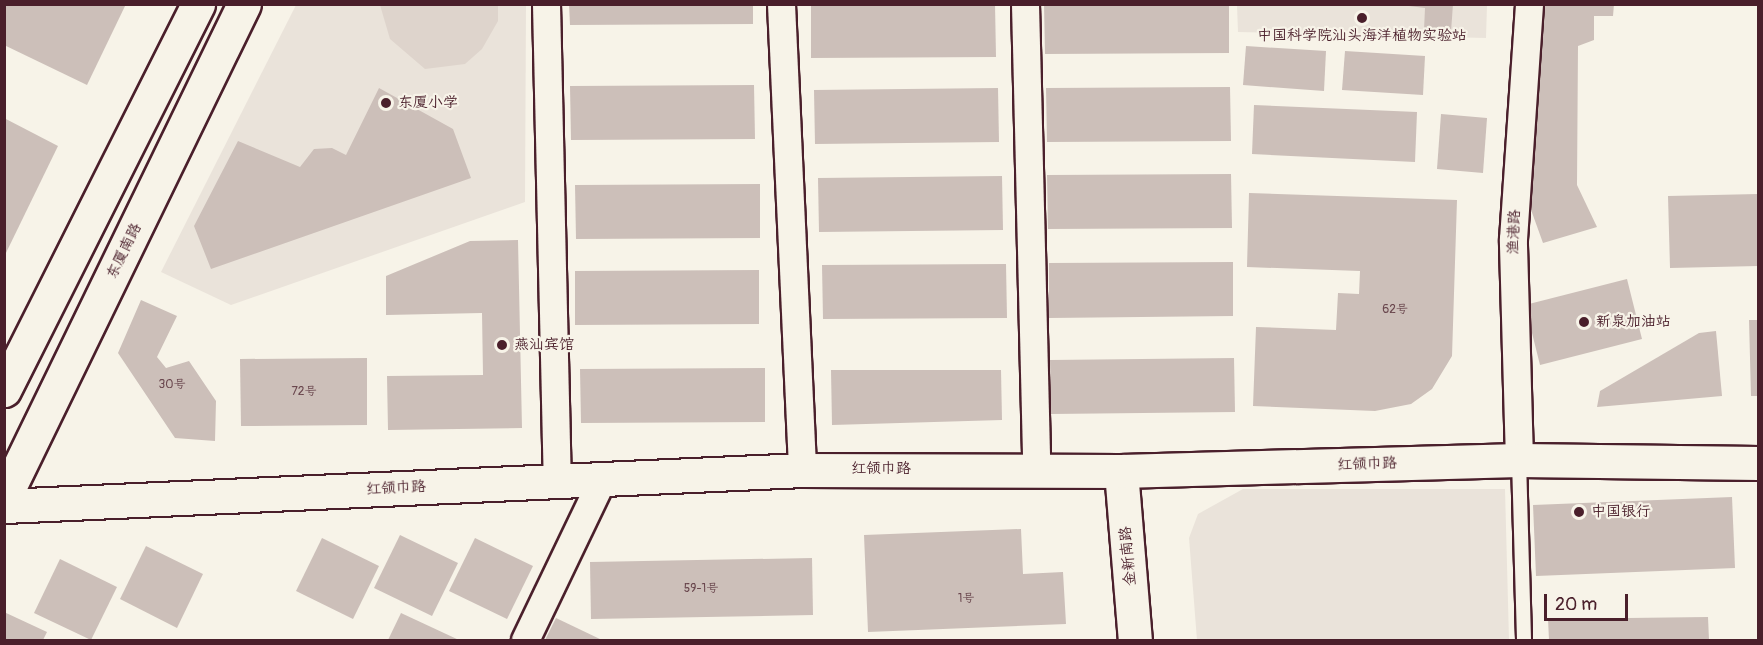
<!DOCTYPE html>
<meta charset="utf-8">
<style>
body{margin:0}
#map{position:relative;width:1763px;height:645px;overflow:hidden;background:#f7f3e8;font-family:Pangolin,"LXGW WenKai TC",sans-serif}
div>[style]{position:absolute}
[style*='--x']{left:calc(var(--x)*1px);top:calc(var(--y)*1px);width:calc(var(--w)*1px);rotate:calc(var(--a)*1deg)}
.built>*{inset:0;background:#eae3da}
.green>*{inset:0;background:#ded4cc}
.building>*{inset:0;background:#ccbfb9}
.roads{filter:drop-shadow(2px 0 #4a1f2b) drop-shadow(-2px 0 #4a1f2b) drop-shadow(0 2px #4a1f2b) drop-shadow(0 -2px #4a1f2b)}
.lane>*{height:14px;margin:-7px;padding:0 7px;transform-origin:7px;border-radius:7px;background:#f7f3e8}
.street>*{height:27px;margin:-13.5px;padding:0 13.5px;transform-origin:13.5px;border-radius:13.5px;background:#f7f3e8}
.secondary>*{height:33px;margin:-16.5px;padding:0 16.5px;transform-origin:16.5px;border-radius:16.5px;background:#f7f3e8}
.dots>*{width:16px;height:16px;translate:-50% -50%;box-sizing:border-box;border:3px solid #f7f3e8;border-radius:50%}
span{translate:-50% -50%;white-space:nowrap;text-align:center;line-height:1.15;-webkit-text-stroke:4.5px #f7f3e8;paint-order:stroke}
.number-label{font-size:12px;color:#6a474e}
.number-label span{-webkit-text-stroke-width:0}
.poi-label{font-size:15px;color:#4a1f2b}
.left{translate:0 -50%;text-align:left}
.street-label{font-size:15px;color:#4a1f2b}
.frame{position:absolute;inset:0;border:6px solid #4a1f2b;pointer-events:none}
.scale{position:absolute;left:1544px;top:594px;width:84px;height:27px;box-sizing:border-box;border:3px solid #4a1f2b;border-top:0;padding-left:8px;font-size:18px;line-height:21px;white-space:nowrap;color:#4a1f2b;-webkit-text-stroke:4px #f7f3e8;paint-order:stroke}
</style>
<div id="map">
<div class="built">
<i style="clip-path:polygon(296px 5px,526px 5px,525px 202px,231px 305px,161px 272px)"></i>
<i style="clip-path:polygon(1237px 5px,1487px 5px,1486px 38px,1238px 32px)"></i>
<i style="clip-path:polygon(1243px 489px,1505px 489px,1509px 640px,1197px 640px,1189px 538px,1198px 514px)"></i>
</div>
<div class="green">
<i style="clip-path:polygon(380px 5px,498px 5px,498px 21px,482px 49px,465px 64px,425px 69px,390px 39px)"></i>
</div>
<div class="building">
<i style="clip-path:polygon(4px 4px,126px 4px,87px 85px,4px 45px)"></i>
<i style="clip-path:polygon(569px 4px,753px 4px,753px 24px,570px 25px)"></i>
<i style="clip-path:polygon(811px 4px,995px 4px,996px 57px,811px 58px)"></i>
<i style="clip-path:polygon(1044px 4px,1229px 4px,1229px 53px,1045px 54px)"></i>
<i style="clip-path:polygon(1393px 4px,1453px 4px,1451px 32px,1424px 30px,1425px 8px)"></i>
<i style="clip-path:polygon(1542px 4px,1614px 4px,1613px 16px,1594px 16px,1594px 40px,1578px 46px,1577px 185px,1597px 227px,1543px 243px,1530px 207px,1529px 140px)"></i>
<i style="clip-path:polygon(1246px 46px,1326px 51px,1324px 91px,1243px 85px)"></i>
<i style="clip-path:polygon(1345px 51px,1425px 56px,1423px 95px,1342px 90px)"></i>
<i style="clip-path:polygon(754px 85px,755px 139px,571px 140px,570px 86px)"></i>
<i style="clip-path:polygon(1230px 87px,1231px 141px,1047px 142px,1046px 88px)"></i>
<i style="clip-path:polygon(379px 88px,453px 129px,471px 178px,211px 269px,194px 226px,238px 141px,300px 167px,314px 149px,332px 148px,346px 155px)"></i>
<i style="clip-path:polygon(998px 88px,999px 142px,815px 144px,814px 90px)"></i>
<i style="clip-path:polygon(1254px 105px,1417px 112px,1415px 162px,1252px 154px)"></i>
<i style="clip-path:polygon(1441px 114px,1487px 118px,1483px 173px,1437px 169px)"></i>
<i style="clip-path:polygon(4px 118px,58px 146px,4px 257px)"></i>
<i style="clip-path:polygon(1231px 174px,1232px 228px,1048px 229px,1047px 175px)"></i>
<i style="clip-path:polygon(1002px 176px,1003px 230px,819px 232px,818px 178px)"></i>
<i style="clip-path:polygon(760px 184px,760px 238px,576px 239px,575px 185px)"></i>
<i style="clip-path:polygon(1249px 193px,1457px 200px,1452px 356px,1432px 389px,1411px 404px,1375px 411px,1253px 406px,1256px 327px,1336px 330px,1338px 293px,1359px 294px,1360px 271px,1247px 267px)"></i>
<i style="clip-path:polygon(1758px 194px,1758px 266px,1670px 268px,1668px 196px)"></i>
<i style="clip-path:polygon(518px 240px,522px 428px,388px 430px,387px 376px,483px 375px,482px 313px,386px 315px,386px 276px,470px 241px)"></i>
<i style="clip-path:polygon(1233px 262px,1233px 316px,1049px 318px,1049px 263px)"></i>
<i style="clip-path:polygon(1006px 264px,1007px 318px,823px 319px,822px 265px)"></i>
<i style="clip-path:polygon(759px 270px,759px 324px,575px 325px,575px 271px)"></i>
<i style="clip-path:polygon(1627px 279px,1642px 339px,1540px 365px,1525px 305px)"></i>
<i style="clip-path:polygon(141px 300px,177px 316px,157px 357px,166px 368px,189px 361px,216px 401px,215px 441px,175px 438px,118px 353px)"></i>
<i style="clip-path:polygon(1749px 320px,1758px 320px,1758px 396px,1751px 396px)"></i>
<i style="clip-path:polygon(1716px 331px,1722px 396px,1597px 407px,1600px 391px,1699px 333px)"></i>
<i style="clip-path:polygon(367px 358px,367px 425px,241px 426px,240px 359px)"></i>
<i style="clip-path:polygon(1234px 358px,1235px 412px,1051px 414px,1050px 360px)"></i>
<i style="clip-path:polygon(765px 368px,765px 422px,581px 423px,580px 369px)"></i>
<i style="clip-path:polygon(831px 370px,1001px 370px,1002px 420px,832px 425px)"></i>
<i style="clip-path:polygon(1732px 497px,1735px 568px,1536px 576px,1533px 505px)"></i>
<i style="clip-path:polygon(1021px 529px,1023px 574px,1063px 572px,1066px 624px,868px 632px,864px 535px)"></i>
<i style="clip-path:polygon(400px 535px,458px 563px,432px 616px,374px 588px)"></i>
<i style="clip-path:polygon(322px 538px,379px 566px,353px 619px,296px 591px)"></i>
<i style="clip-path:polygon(475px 538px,533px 566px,507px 619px,449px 591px)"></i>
<i style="clip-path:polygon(146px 546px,203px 574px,177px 628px,120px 599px)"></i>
<i style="clip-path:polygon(812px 558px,813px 615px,591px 619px,590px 562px)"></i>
<i style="clip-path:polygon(60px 559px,117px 587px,91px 640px,34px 613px)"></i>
<i style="clip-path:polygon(4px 612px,47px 632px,43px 640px,4px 640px)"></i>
<i style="clip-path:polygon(401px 613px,459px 640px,388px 640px)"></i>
<i style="clip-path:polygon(1708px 617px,1709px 640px,1549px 640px,1548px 619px)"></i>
<i style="clip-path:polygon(556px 618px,602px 640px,545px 640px)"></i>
</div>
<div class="roads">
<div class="lane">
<i style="--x:1519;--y:460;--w:180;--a:88.4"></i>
</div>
<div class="street">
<i style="--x:546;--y:4;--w:477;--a:88.7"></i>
<i style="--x:781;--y:4;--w:466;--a:87.4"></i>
<i style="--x:1025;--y:4;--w:464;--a:88.6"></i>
<i style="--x:1519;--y:460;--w:221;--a:-91.6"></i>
<i style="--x:1513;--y:239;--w:236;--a:-86.1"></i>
<i style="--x:525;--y:640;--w:178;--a:-64.4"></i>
</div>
<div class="secondary">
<i style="--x:4;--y:390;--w:432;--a:-63.3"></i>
<i style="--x:1121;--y:471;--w:170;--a:85.3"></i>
<i style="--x:4;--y:498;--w:549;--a:-64.09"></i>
<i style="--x:4;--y:506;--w:799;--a:-2.58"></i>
<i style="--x:802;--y:470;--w:319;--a:0.2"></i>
<i style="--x:1121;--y:471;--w:398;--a:-1.6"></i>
<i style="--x:1519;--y:460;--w:239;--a:0.7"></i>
</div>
</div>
<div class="dots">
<i style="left:1362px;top:18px;background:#4a1f2b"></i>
<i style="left:386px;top:103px;background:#4a1f2b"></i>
<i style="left:1584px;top:322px;background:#4a1f2b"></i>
<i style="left:502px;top:345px;background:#4a1f2b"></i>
<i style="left:1579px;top:512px;background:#4a1f2b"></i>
</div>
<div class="number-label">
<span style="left:1395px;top:310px">62号</span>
<span style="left:172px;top:385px">30号</span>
<span style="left:304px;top:392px">72号</span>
<span style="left:701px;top:589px">59-1号</span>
<span style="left:966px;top:599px">1号</span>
</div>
<div class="poi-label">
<span style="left:1362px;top:36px">中国科学院汕头海洋植物实验站</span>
<span class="left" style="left:398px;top:103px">东厦小学</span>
<span class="left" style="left:1596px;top:322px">新泉加油站</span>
<span class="left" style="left:514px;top:345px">燕汕宾馆</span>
<span class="left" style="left:1591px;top:512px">中国银行</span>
</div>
<div class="street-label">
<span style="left:1514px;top:232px;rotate:-88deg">渔港路</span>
<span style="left:124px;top:251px;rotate:-64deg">东厦南路</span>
<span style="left:1367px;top:464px;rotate:-2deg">红领巾路</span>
<span style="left:881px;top:469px">红领巾路</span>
<span style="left:396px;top:488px;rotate:-3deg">红领巾路</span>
<span style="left:1128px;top:556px;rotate:-95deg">金新南路</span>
</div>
<div class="frame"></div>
<div class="scale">20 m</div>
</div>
